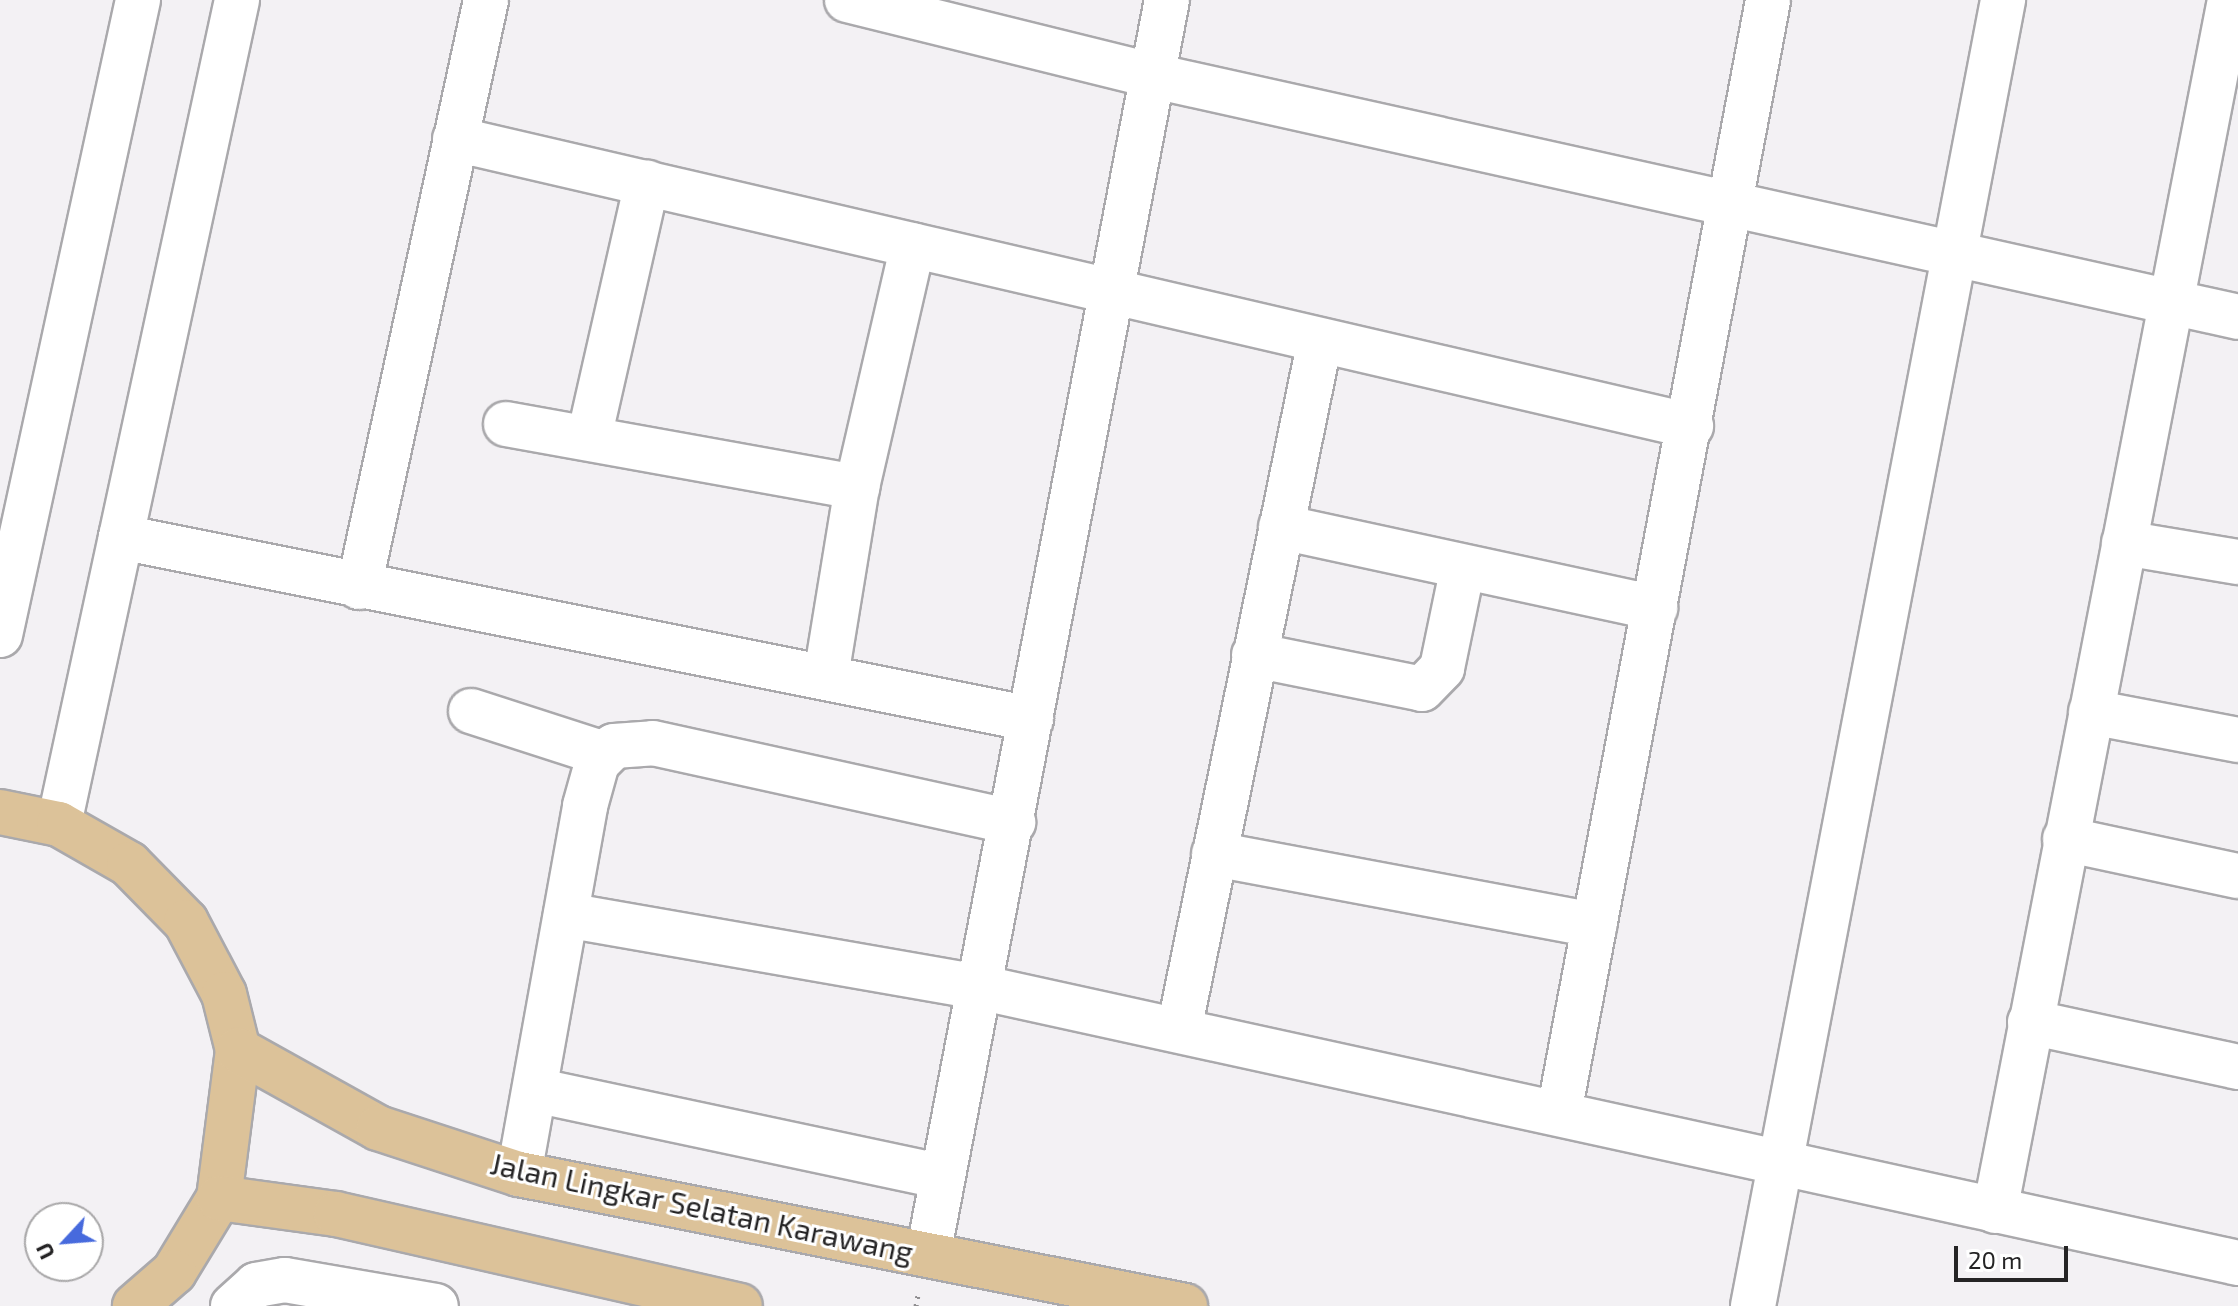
<!DOCTYPE html>
<style>
body{margin:0}
#map{position:relative;width:2238px;height:1306px;overflow:hidden;background:#f3f1f4;font-family:"Exo 2",sans-serif}
div>[style]{position:absolute}
[style*='--x']{left:calc(var(--x)*1px);top:calc(var(--y)*1px);width:calc(var(--w)*1px);rotate:calc(var(--a)*1deg)}
.path>*{height:5px;margin-top:-2.5px;transform-origin:0;background:repeating-linear-gradient(90deg,#908f91 0 2px,transparent 0 8px)}
.roads{filter:drop-shadow(2px 0 #aaa9ac) drop-shadow(-2px 0 #aaa9ac) drop-shadow(0 2px #aaa9ac) drop-shadow(0 -2px #aaa9ac)}
.minor>*{height:44px;margin:-22px;padding:0 22px;transform-origin:22px;border-radius:22px;background:#fff}
.major>*{height:44px;margin:-22px;padding:0 22px;transform-origin:22px;border-radius:22px;background:#dcc299}
span{translate:-50% -50%;white-space:nowrap;text-align:center;line-height:1.15;-webkit-text-stroke:6px #fff;paint-order:stroke}
.street-label{font-size:30px;color:#252425}
.north{position:absolute;left:24px;top:1202px;width:80px;height:80px;box-sizing:border-box;background:#fff;border:2px solid #a8a7a8;border-radius:50%;rotate:244deg;font-size:22px;font-weight:700;line-height:32px;text-align:center;color:#252425}
.north::after{content:'';display:block;margin:auto;width:28px;height:36px;background:#476add;clip-path:polygon(50% 0,100% 100%,50% 72%,0 100%)}
.scale{position:absolute;left:1954px;top:1246px;width:114px;height:36px;box-sizing:border-box;border:4px solid #252425;border-top:0;padding-left:10px;font-size:24px;line-height:28px;white-space:nowrap;color:#252425;-webkit-text-stroke:6px #fff;paint-order:stroke}
</style>
<div id="map">
<div class="path">
<i style="--x:916;--y:1306;--w:11;--a:-80"></i>
</div>
<div class="roads">
<div class="minor">
<i style="--x:847;--y:0;--w:316;--a:13.9"></i>
<i style="--x:1154;--y:76;--w:1110;--a:12.53"></i>
<i style="--x:455;--y:139;--w:1269;--a:13.07"></i>
<i style="--x:506;--y:424;--w:357;--a:10.2"></i>
<i style="--x:589;--y:438;--w:262;--a:-77.2"></i>
<i style="--x:1281;--y:527;--w:383;--a:12.2"></i>
<i style="--x:121;--y:537;--w:928;--a:11.31"></i>
<i style="--x:2124;--y:543;--w:116;--a:9.5"></i>
<i style="--x:359;--y:587;--w:601;--a:-77.79"></i>
<i style="--x:0;--y:635;--w:650;--a:-77.74"></i>
<i style="--x:1254;--y:655;--w:171;--a:11.4"></i>
<i style="--x:1422;--y:689;--w:29;--a:-46"></i>
<i style="--x:1442;--y:668;--w:103;--a:-78.3"></i>
<i style="--x:826;--y:676;--w:192;--a:-80.7"></i>
<i style="--x:857;--y:487;--w:248;--a:-77"></i>
<i style="--x:471;--y:711;--w:140;--a:17.9"></i>
<i style="--x:2091;--y:712;--w:150;--a:10.8"></i>
<i style="--x:59;--y:824;--w:843;--a:-77.81"></i>
<i style="--x:2065;--y:839;--w:177;--a:12.1"></i>
<i style="--x:1214;--y:854;--w:387;--a:10.6"></i>
<i style="--x:566;--y:915;--w:423;--a:9.9"></i>
<i style="--x:983;--y:988;--w:1285;--a:12.36"></i>
<i style="--x:2030;--y:1022;--w:213;--a:12.2"></i>
<i style="--x:1179;--y:1030;--w:704;--a:-78.45"></i>
<i style="--x:535;--y:1090;--w:414;--a:12"></i>
<i style="--x:1559;--y:1113;--w:1132;--a:-79.36"></i>
<i style="--x:519;--y:1174;--w:374;--a:-79.8"></i>
<i style="--x:585;--y:806;--w:45;--a:-74.4"></i>
<i style="--x:597;--y:763;--w:24;--a:-45"></i>
<i style="--x:614;--y:746;--w:39;--a:-4"></i>
<i style="--x:653;--y:743;--w:369;--a:12.4"></i>
<i style="--x:1995;--y:1211;--w:1234;--a:-79.02"></i>
<i style="--x:928;--y:1255;--w:1278;--a:-79.22"></i>
<i style="--x:233;--y:1306;--w:31;--a:-42"></i>
<i style="--x:256;--y:1285;--w:29;--a:-10"></i>
<i style="--x:285;--y:1280;--w:153;--a:9.8"></i>
<i style="--x:1753;--y:1306;--w:1330;--a:-79.16"></i>
</div>
<div class="major">
<i style="--x:0;--y:812;--w:60;--a:11.5"></i>
<i style="--x:59;--y:824;--w:81;--a:29.7"></i>
<i style="--x:129;--y:864;--w:81;--a:45.5"></i>
<i style="--x:186;--y:922;--w:81;--a:62.2"></i>
<i style="--x:224;--y:994;--w:58;--a:76"></i>
<i style="--x:238;--y:1050;--w:149;--a:97.3"></i>
<i style="--x:219;--y:1198;--w:87;--a:121.3"></i>
<i style="--x:174;--y:1272;--w:52;--a:138.9"></i>
<i style="--x:238;--y:1050;--w:160;--a:29.1"></i>
<i style="--x:378;--y:1128;--w:148;--a:18.1"></i>
<i style="--x:519;--y:1174;--w:679;--a:11.21"></i>
<i style="--x:219;--y:1198;--w:118;--a:7.8"></i>
<i style="--x:336;--y:1214;--w:414;--a:12.8"></i>
</div>
</div>
<div class="street-label">
<span style="left:702px;top:1207px;rotate:12deg">Jalan Lingkar Selatan Karawang</span>
</div>
<div class="north">U</div>
<div class="scale">20 m</div>
</div>
